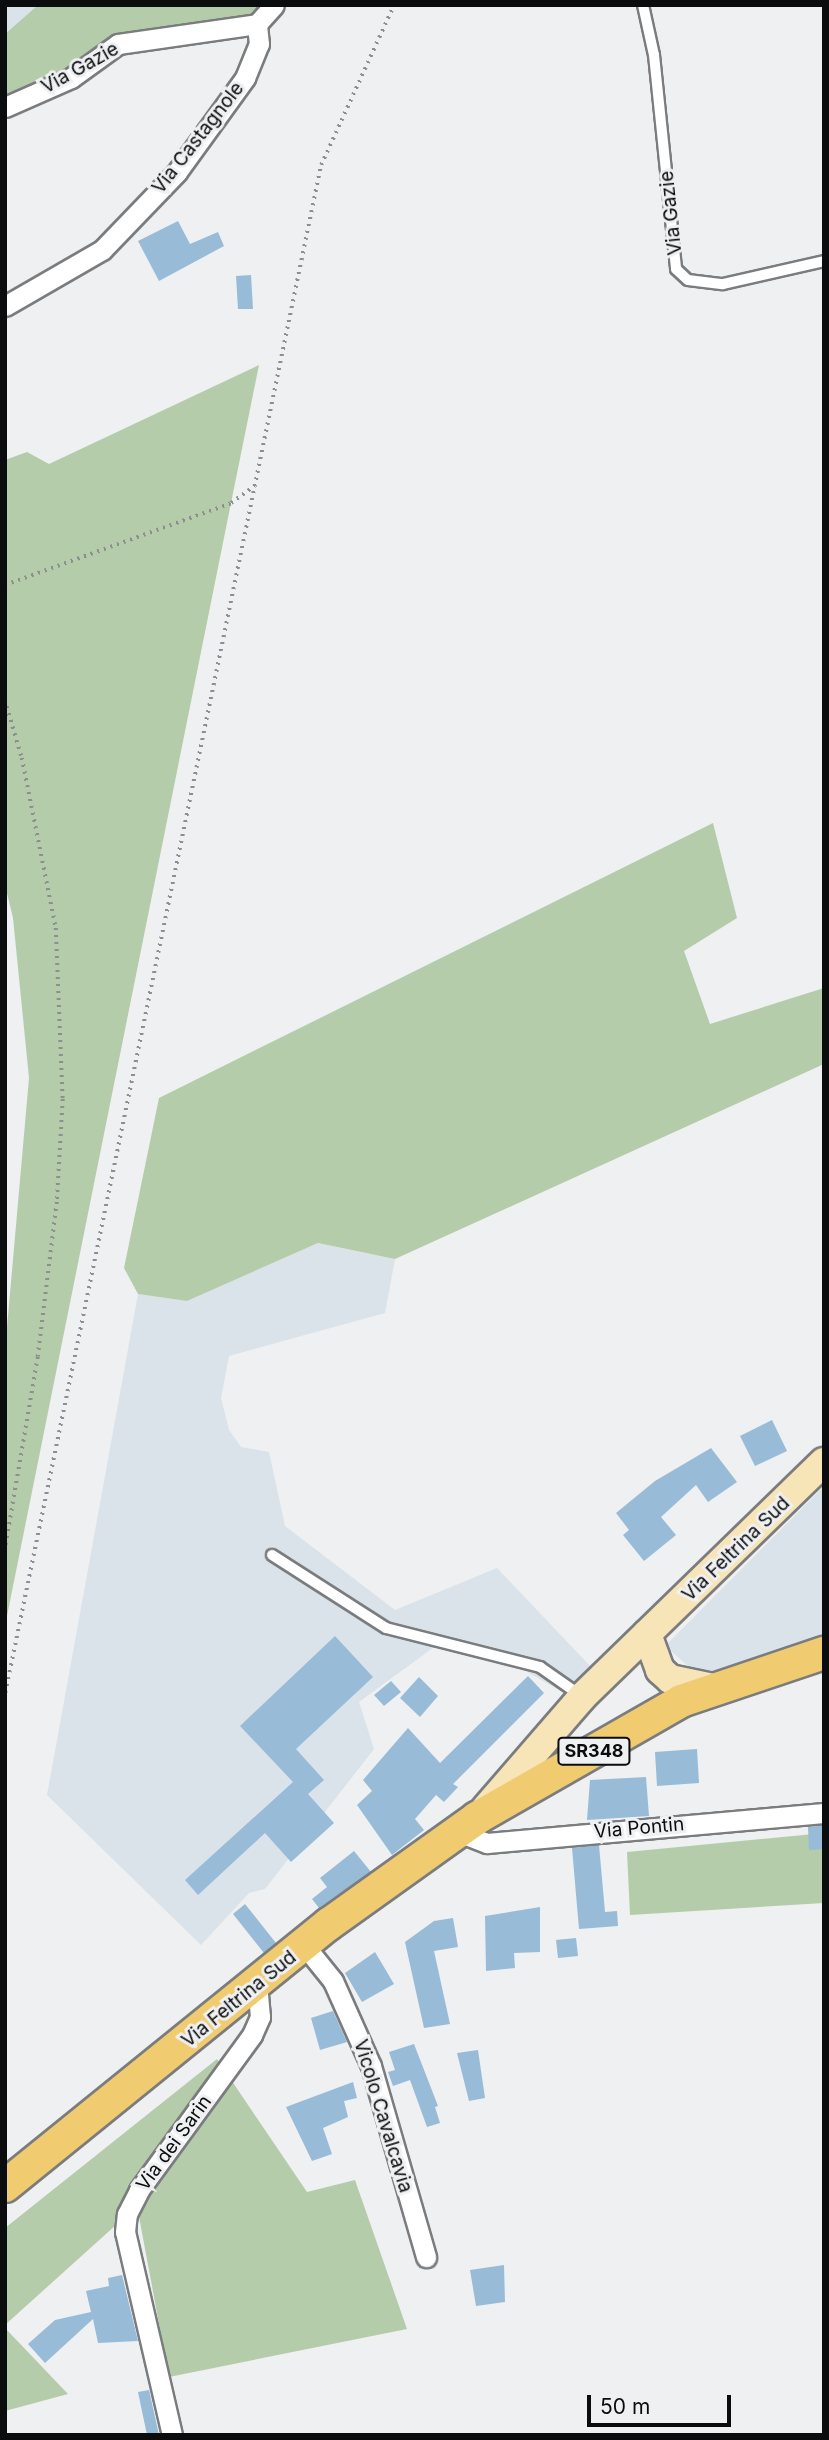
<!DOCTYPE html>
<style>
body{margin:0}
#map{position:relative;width:829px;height:2440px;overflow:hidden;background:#eef0f2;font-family:Inter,sans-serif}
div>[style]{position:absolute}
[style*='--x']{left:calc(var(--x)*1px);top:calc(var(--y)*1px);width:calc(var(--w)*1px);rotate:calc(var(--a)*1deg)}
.built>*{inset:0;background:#dae3ea}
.green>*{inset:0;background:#b5ccab}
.building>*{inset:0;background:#98bbd8}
.path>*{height:3.5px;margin-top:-1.75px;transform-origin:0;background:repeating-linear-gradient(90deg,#8d8e90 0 2px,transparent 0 7px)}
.roads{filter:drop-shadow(2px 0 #7a7c7e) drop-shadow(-2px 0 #7a7c7e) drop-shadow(0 2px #7a7c7e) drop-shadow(0 -2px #7a7c7e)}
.lane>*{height:10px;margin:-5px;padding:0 5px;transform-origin:5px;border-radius:5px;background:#fff}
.street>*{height:19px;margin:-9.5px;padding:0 9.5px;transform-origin:9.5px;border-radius:9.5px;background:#fff}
.secondary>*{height:28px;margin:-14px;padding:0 14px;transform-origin:14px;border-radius:14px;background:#f8e5b7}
.primary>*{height:32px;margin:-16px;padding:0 16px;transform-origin:16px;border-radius:16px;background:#f1cb70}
span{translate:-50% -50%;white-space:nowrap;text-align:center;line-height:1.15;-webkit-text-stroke:6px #eef0f2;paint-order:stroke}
.shield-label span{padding:2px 5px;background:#eef0f2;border:2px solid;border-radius:5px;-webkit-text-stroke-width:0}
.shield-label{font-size:18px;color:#0b0c0d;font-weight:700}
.street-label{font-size:19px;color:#0b0c0d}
.frame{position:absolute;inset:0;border:7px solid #0b0c0d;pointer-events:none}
.scale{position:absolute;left:587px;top:2395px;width:144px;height:32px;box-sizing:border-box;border:4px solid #0b0c0d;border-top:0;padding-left:9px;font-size:21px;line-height:24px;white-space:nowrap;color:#0b0c0d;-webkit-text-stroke:5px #eef0f2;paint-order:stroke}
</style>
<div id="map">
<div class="built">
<i style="clip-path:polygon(5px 5px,38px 5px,5px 34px)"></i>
<i style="clip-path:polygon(318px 1243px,395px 1259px,385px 1313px,229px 1356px,221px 1398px,229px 1430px,241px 1447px,269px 1452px,285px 1526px,395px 1610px,497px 1568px,592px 1668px,566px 1694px,515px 1665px,445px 1639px,359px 1702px,374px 1749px,265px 1889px,249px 1893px,201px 1945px,47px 1795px,138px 1294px,187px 1301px)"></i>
<i style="clip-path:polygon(824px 1486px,824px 1635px,703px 1679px,665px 1646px)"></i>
</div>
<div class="green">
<i style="clip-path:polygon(38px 5px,264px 5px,257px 17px,136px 36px,5px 102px,5px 34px)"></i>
<i style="clip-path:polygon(259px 365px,231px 503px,5px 1626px,5px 1350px,29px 1078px,13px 918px,5px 885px,5px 460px,27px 452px,49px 464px)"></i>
<i style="clip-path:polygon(713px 823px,737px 918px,684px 951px,710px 1024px,824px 988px,824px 1064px,395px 1259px,318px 1243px,187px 1301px,138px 1294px,124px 1268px,159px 1098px)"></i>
<i style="clip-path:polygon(824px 1833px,824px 1903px,630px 1915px,627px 1852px)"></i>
<i style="clip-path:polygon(217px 2059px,307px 2192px,355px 2180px,407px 2329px,169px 2377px,137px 2206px,5px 2325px,5px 2228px)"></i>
<i style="clip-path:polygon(5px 2328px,68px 2394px,5px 2411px)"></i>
</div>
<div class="building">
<i style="clip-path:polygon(178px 221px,190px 244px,218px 232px,224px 246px,159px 281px,138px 241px)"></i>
<i style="clip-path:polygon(251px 275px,253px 309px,238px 309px,236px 276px)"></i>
<i style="clip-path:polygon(772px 1420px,787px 1451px,755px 1466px,740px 1436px)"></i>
<i style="clip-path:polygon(711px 1448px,737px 1482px,708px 1502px,696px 1485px,661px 1517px,676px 1535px,644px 1561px,623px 1535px,629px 1530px,616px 1513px,655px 1481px)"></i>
<i style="clip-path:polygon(335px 1636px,373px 1677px,296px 1749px,324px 1780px,308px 1794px,334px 1823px,291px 1862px,265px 1833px,198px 1895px,185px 1880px,293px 1782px,240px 1726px)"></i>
<i style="clip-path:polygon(528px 1676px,544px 1693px,453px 1784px,458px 1787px,444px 1802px,436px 1795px,415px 1819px,424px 1830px,392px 1855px,357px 1805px,372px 1791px,363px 1780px,408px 1728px,440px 1763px)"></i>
<i style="clip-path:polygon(419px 1677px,438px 1696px,420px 1717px,400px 1698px)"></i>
<i style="clip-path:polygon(391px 1681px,401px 1692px,384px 1706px,374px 1695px)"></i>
<i style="clip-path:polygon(697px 1749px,699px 1783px,657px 1786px,655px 1752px)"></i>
<i style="clip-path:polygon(646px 1777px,649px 1816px,587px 1820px,590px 1780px)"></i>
<i style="clip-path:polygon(824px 1825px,824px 1849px,809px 1850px,808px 1827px)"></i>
<i style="clip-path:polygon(599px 1845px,605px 1912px,617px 1911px,618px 1926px,579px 1929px,572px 1848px)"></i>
<i style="clip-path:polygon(354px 1851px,371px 1872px,319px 1908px,312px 1899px,327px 1887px,320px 1878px)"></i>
<i style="clip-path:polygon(245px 1904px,276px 1943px,264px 1953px,233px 1914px)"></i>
<i style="clip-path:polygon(540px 1907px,540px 1952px,514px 1953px,515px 1968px,486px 1971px,485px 1916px)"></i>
<i style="clip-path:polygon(453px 1918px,458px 1947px,434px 1951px,450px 2024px,424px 2028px,405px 1942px,434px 1921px)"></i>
<i style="clip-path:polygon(576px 1938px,578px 1956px,558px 1958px,556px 1940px)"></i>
<i style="clip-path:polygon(375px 1952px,394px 1984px,362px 2002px,345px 1973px)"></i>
<i style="clip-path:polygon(333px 2011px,347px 2042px,320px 2050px,311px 2018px)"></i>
<i style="clip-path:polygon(414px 2044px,438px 2106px,435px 2107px,440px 2123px,427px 2127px,410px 2080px,393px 2086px,388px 2072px,395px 2070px,389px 2052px)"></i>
<i style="clip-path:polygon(478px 2050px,485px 2098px,469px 2101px,457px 2053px)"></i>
<i style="clip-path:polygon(353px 2082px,357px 2098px,344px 2101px,348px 2117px,323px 2128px,332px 2154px,312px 2161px,286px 2107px)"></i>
<i style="clip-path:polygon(504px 2265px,505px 2302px,476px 2306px,470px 2270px)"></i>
<i style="clip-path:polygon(122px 2275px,138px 2341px,98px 2343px,93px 2319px,45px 2363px,28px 2344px,55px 2320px,91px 2312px,86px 2291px,109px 2286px,108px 2278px)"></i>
<i style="clip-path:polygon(149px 2390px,159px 2435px,147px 2435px,138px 2392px)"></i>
</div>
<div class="path">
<i style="--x:5;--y:585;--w:240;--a:-19.9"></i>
<i style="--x:231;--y:503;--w:29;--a:-36"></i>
<i style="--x:5;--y:700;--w:60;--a:73.7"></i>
<i style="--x:22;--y:758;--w:173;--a:78.7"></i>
<i style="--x:56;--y:928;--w:171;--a:87.7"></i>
<i style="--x:63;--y:1099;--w:103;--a:93.3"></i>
<i style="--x:57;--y:1202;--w:156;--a:97"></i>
<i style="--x:38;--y:1357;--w:196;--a:99.7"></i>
<i style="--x:5;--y:1693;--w:1560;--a:-78.32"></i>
<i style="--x:321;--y:165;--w:176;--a:-65.5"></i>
</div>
<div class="roads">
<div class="lane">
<i style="--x:643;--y:5;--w:51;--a:77.6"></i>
<i style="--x:654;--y:55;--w:215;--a:84.1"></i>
<i style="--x:676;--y:269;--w:16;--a:43"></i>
<i style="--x:688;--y:280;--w:35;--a:7"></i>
<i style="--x:723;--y:284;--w:104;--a:-12.8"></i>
<i style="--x:272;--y:1555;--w:135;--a:32.6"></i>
<i style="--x:386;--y:1628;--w:159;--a:14.2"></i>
<i style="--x:540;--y:1667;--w:49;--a:35"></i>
</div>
<div class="street">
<i style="--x:5;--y:107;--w:72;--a:-23.7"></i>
<i style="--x:71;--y:78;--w:58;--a:-35.9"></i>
<i style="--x:118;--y:44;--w:140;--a:-8.2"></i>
<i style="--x:257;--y:24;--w:25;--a:-48"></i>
<i style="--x:5;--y:306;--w:112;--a:-30"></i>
<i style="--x:102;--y:250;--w:108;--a:-46.1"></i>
<i style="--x:177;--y:172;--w:116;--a:-54.1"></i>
<i style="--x:245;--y:78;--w:37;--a:-68"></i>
<i style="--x:259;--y:44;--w:20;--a:-96"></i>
<i style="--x:458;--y:1832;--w:31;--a:21"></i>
<i style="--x:487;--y:1843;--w:338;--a:-5.1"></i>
<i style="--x:304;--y:1945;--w:46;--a:51.1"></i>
<i style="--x:333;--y:1981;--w:93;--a:65.9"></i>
<i style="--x:371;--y:2066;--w:199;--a:73.9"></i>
<i style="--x:172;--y:2435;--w:208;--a:-103"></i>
<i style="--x:125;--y:2232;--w:18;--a:-84"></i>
<i style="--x:127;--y:2214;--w:27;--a:-63"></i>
<i style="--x:139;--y:2190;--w:192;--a:-53.9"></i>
<i style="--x:252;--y:2035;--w:20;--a:-66"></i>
<i style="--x:260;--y:2017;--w:32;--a:-95"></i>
</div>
<div class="secondary">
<i style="--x:647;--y:1634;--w:38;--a:70"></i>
<i style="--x:660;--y:1670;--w:13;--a:42"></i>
<i style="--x:670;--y:1679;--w:44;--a:11.8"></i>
<i style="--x:486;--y:1808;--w:147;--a:-49.1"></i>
<i style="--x:582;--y:1697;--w:337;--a:-44.2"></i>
</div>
<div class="primary">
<i style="--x:5;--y:2186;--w:417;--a:-39"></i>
<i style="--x:329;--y:1924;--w:182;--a:-35.6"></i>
<i style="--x:477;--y:1818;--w:235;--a:-29.8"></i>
<i style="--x:681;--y:1701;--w:151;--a:-18.6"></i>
</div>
</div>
<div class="shield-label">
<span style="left:594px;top:1751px">SR348</span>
</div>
<div class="street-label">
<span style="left:80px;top:68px;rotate:-29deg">Via Gazie</span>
<span style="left:198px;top:138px;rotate:-52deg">Via Castagnole</span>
<span style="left:671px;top:213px;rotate:-96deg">Via Gazie</span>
<span style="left:736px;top:1549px;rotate:-44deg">Via Feltrina Sud</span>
<span style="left:639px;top:1828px;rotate:-5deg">Via Pontin</span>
<span style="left:239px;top:1999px;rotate:-39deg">Via Feltrina Sud</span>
<span style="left:383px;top:2116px;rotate:73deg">Vicolo Cavalcavia</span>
<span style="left:174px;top:2143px;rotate:-54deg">Via dei Sarin</span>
</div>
<div class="frame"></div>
<div class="scale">50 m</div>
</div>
